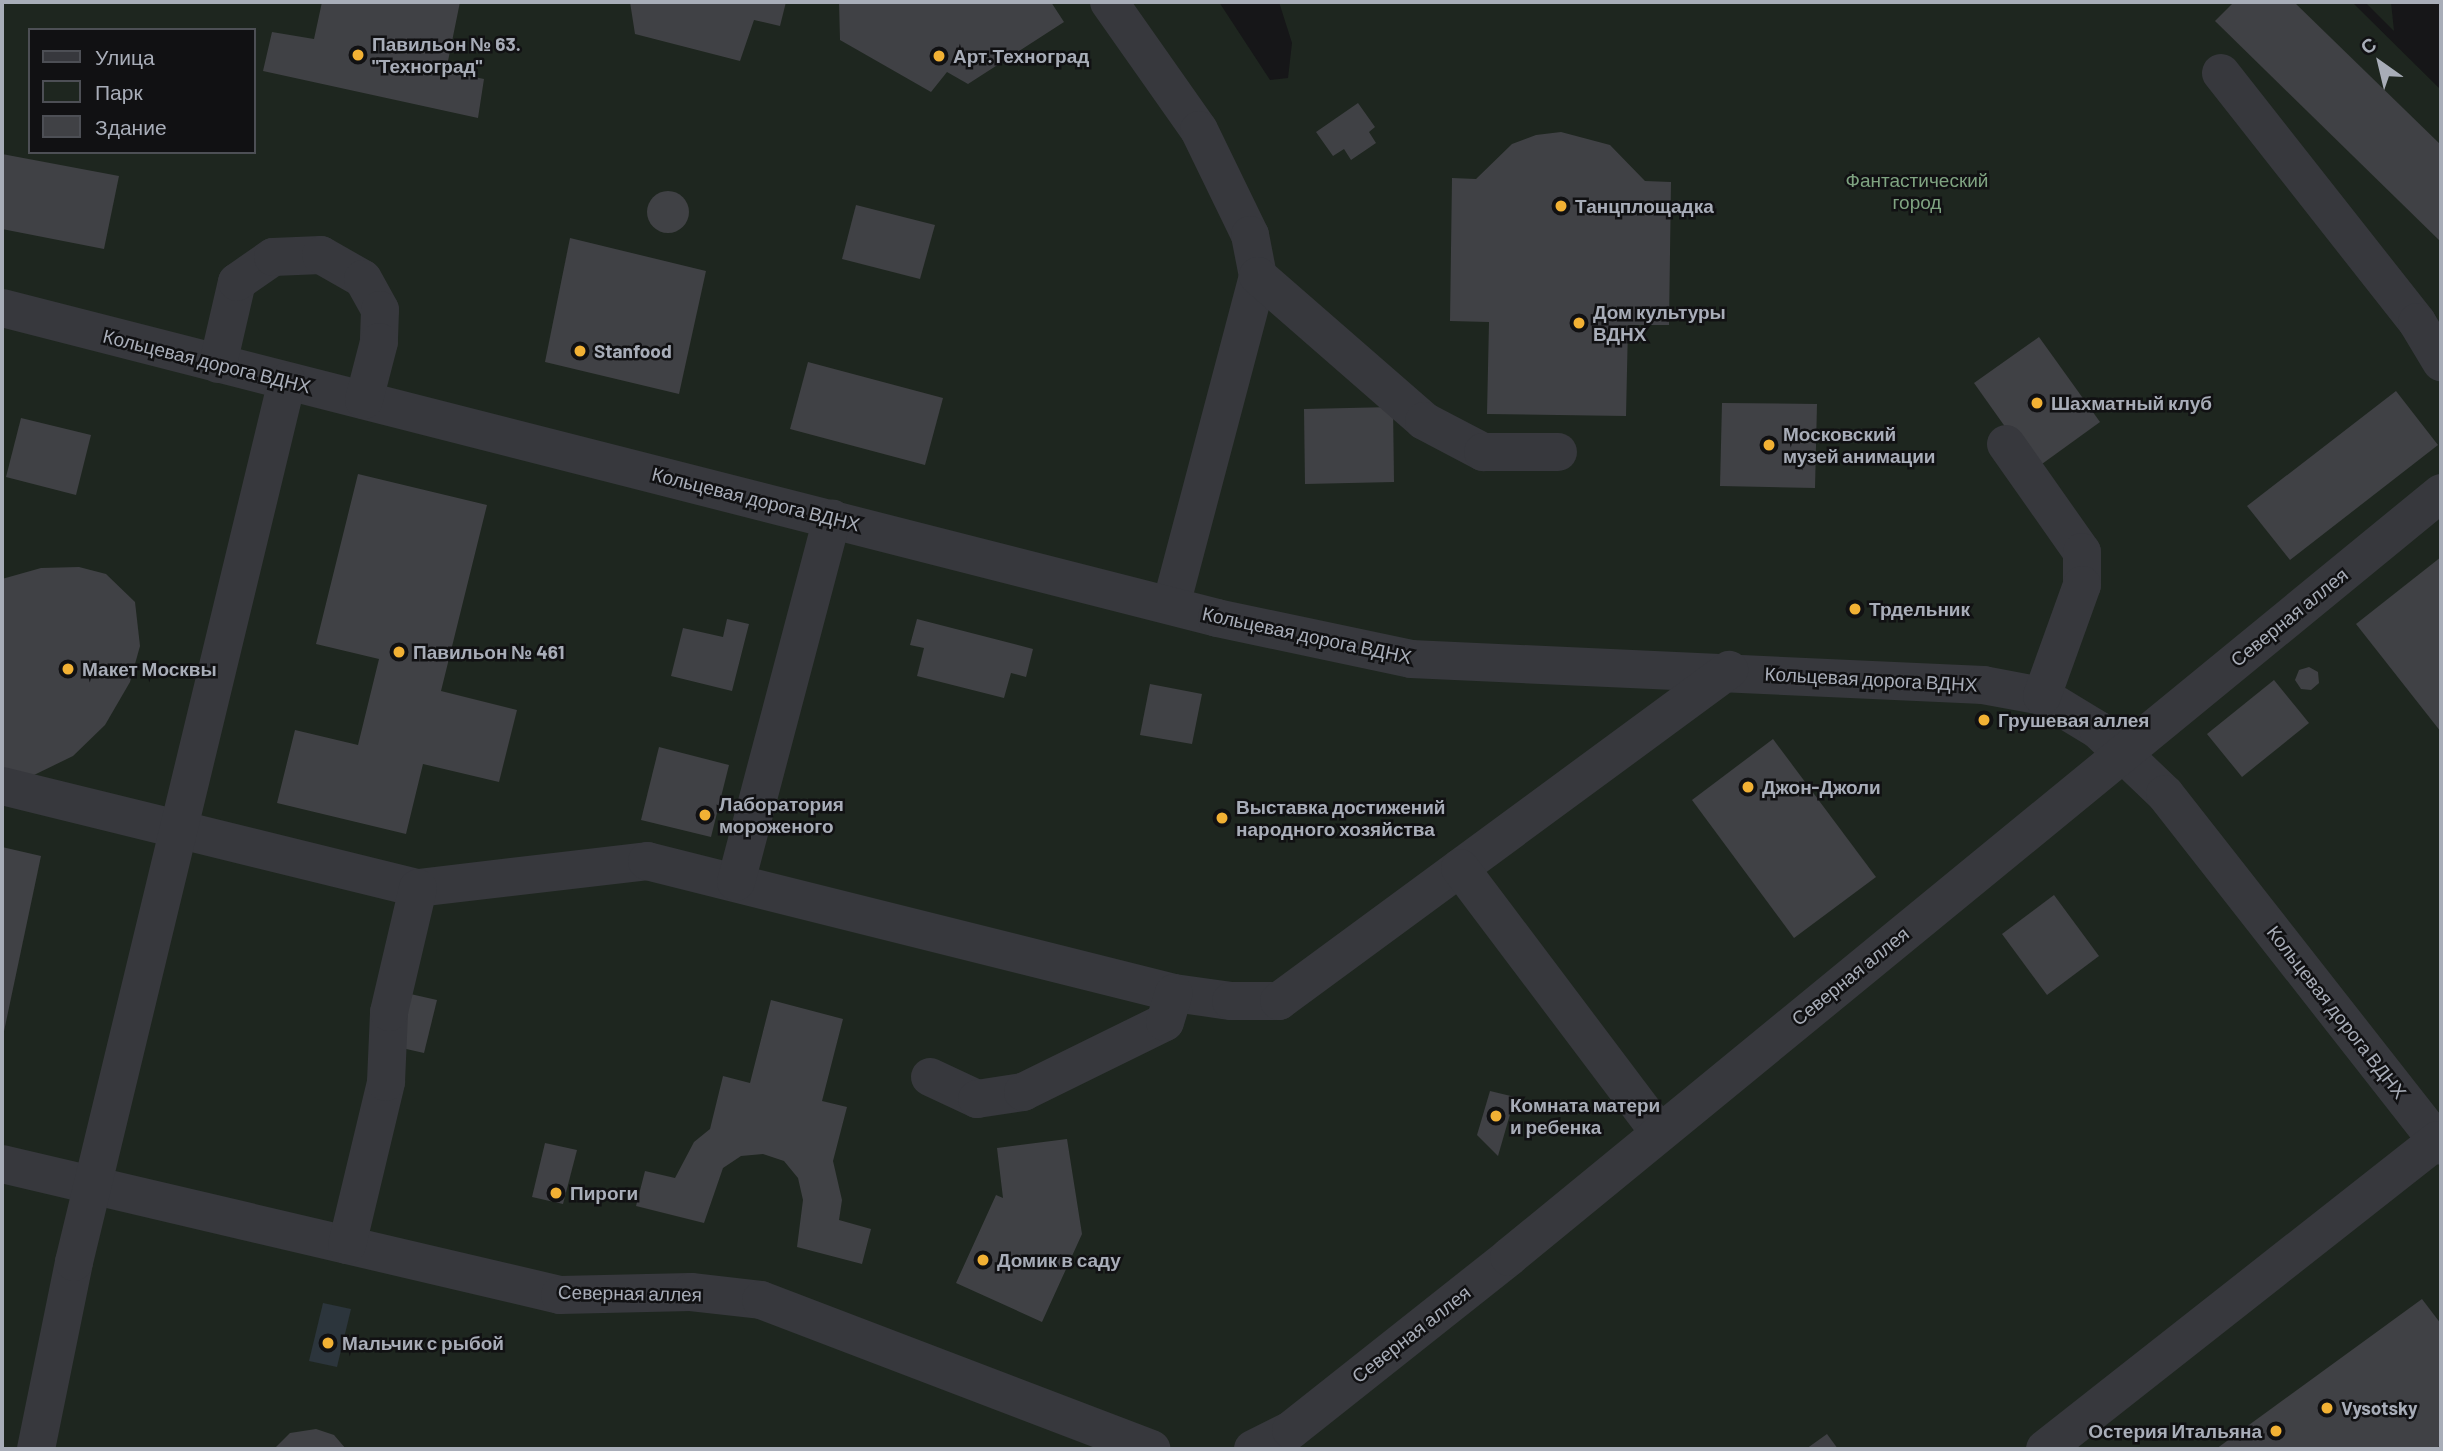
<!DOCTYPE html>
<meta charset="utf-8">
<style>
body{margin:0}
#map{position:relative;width:2443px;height:1451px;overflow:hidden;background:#161618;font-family:Barlow,sans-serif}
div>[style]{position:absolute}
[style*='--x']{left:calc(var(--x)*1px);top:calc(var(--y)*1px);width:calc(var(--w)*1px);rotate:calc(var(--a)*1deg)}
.green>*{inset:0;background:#1e261f}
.water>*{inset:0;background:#2c353c}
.building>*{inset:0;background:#404145}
.round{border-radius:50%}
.minor>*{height:38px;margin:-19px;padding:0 19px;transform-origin:19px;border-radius:19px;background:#37383d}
.dots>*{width:19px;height:19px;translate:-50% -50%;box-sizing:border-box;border:4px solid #111113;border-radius:50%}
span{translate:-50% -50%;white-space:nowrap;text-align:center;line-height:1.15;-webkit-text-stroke:5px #111113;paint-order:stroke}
.poi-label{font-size:19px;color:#a8adb8;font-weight:700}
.left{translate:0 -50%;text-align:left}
.right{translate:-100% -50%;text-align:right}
.park-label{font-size:19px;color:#7fa381}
.street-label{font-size:19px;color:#a8adb8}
.frame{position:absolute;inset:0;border:4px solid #a8adb8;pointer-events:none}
.legend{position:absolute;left:28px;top:28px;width:228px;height:126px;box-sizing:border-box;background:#111113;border:2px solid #4d4f55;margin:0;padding:9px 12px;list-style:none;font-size:21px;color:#a8adb8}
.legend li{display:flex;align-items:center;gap:14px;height:35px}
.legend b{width:35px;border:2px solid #4d4f55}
.north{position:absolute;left:2345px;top:28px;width:70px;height:70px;-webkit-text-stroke:5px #111113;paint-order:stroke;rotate:326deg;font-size:19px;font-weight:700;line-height:28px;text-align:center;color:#a8adb8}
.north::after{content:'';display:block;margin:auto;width:24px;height:32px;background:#a8adb8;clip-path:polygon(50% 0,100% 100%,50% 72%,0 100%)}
</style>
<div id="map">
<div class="green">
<i style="clip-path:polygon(evenodd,2px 2px,1219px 2px,1270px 80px,1288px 78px,1292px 43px,1279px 2px,2352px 2px,2441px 90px,2441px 1449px,2px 1449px,2px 2px,30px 30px,254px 30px,254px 152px,30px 152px,30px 30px)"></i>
<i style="clip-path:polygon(2365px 2px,2391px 2px,2394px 31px)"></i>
</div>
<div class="water">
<i style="clip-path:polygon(323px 1303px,351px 1309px,337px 1367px,309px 1361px)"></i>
</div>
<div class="building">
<i style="clip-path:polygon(322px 2px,460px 2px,446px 71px,484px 79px,478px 118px,263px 71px,272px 32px,314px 39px)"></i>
<i style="clip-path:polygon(630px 2px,786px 2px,780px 26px,754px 20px,740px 61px,635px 34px)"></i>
<i style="clip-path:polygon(839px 2px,1051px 2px,1064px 22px,968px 84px,947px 72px,931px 92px,840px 40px)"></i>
<i style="clip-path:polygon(2234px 2px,2294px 2px,2441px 145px,2441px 242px,2215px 21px)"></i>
<i style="clip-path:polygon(1358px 103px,1375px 127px,1369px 132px,1376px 143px,1351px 160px,1344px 149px,1333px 156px,1316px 132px)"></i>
<i style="clip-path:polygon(1561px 132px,1610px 145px,1645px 181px,1671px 182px,1669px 325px,1628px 325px,1626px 416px,1487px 414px,1489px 322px,1450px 321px,1452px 178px,1476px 179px,1512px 144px,1536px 135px)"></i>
<i style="clip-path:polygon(2px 154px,119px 176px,104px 249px,2px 229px)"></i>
<i class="round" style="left:647px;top:191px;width:42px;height:42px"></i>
<i style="clip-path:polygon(856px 205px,935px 225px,920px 279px,842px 259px)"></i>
<i style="clip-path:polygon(570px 238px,706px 271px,679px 394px,545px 362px)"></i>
<i style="clip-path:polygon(2039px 337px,2100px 422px,2035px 469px,1974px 383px)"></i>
<i style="clip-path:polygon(808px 362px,943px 398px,925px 465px,790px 429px)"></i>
<i style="clip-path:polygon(2396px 391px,2438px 445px,2290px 560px,2247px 506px)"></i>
<i style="clip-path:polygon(1722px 403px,1817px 404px,1815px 488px,1720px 486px)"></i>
<i style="clip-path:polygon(1393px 407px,1394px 482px,1305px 484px,1304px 409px)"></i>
<i style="clip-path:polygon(21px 418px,91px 435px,76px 495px,6px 477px)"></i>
<i style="clip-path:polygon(358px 474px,487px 505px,441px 691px,517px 710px,499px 782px,423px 764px,406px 834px,277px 803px,295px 730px,358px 745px,379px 659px,316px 644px)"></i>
<i style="clip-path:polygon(2441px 557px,2441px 732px,2356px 624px)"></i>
<i style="clip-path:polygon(79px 567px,106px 574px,135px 602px,140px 646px,130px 682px,105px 725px,73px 756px,34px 775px,2px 778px,2px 579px,41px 568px)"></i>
<i style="clip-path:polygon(727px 619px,749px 624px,732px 691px,671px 676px,683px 628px,723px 637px)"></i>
<i style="clip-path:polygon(917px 619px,1033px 649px,1026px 677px,1011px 673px,1004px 698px,917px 676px,924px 648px,910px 645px)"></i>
<i style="clip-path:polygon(2309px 667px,2318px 672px,2319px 683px,2311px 690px,2301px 689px,2295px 680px,2299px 670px)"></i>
<i style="clip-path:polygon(2274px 680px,2309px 723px,2242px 777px,2207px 734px)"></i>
<i style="clip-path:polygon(1150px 684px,1202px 694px,1192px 744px,1140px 735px)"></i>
<i style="clip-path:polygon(1773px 739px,1876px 877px,1794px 938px,1692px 800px)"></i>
<i style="clip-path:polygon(659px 747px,729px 765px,711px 837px,641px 820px)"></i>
<i style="clip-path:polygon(2px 847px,41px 856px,3px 1036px,2px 1036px)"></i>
<i style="clip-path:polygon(2054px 895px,2099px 956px,2047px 995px,2002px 934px)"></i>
<i style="clip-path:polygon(406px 993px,437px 1000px,424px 1053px,393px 1046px)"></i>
<i style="clip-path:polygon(771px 1000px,843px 1019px,822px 1101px,847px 1107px,833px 1161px,842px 1200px,839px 1220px,871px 1229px,862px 1264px,797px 1247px,803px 1200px,798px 1178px,784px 1161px,763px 1154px,741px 1156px,723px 1168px,704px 1223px,636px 1206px,645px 1171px,675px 1178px,694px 1142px,710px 1129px,723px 1076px,750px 1083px)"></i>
<i style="clip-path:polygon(1490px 1091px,1515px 1097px,1498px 1156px,1477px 1135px)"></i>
<i style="clip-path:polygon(1067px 1139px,1082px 1234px,1042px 1322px,956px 1283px,996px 1195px,1003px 1198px,997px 1148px)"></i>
<i style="clip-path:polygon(545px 1143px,577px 1150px,563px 1204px,532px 1197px)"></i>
<i style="clip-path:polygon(2422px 1299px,2441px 1324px,2441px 1445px,2435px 1449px,2216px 1449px)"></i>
<i style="clip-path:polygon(316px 1429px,334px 1435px,346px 1449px,274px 1449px,290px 1433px)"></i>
<i style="clip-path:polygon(1827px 1434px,1838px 1449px,1806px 1449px)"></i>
</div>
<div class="minor">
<i style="--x:1109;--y:2;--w:156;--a:54.9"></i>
<i style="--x:1199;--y:130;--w:117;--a:64.1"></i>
<i style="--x:1250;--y:235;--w:42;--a:79"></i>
<i style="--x:1258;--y:276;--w:340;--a:104.8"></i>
<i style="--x:2221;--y:73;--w:317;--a:51.8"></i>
<i style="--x:2417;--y:322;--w:47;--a:59"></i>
<i style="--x:1258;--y:276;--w:220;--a:41.1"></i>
<i style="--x:1424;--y:421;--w:67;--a:27.7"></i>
<i style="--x:1483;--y:452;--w:75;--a:0"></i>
<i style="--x:2;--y:308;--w:1254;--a:14.31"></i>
<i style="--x:1217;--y:618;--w:198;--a:11.9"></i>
<i style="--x:1411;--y:659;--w:573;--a:2.6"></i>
<i style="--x:1983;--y:685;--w:60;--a:10.6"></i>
<i style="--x:2042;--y:696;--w:66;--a:31.3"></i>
<i style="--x:2098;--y:730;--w:93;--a:43.7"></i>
<i style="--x:2165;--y:794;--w:447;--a:51.9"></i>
<i style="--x:218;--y:364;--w:84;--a:-77"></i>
<i style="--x:237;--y:282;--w:44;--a:-34.8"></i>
<i style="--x:273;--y:257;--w:48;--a:-2.4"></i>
<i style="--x:321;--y:255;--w:48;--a:29.7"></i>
<i style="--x:363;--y:279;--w:35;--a:61"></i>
<i style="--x:380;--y:310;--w:32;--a:92"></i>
<i style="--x:379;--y:342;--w:60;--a:104.5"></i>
<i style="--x:2006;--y:444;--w:132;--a:54.9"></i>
<i style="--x:2082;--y:552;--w:33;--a:90"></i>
<i style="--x:2082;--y:585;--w:118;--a:109.8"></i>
<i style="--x:2;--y:786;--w:428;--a:13.8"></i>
<i style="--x:418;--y:888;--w:231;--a:-6.7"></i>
<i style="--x:647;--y:861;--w:543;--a:14.06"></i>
<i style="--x:1174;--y:993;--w:58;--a:8"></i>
<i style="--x:1231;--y:1001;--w:48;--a:0"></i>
<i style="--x:1279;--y:1001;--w:559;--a:-36.34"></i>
<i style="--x:1460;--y:868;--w:331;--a:53"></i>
<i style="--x:736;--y:882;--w:376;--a:-75.2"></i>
<i style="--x:930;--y:1077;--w:52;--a:25.1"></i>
<i style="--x:977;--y:1099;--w:47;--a:-8.7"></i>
<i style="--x:1023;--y:1092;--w:158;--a:-26.2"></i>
<i style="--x:1165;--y:1022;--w:30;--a:-73"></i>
<i style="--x:2;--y:1164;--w:573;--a:13.21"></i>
<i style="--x:560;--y:1295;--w:131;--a:-1.3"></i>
<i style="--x:691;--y:1292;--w:70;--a:6.5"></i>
<i style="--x:761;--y:1300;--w:418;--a:20.9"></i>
<i style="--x:347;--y:1245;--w:168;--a:-76.5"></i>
<i style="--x:386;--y:1082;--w:70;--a:-87.5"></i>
<i style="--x:389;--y:1012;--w:127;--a:-76.8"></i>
<i style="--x:36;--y:1449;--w:191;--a:-78.5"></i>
<i style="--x:74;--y:1262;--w:906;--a:-76.41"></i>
<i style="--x:1253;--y:1449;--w:42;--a:-26.6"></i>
<i style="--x:1291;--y:1430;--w:278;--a:-38.4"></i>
<i style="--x:1509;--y:1257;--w:1205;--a:-39.34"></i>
<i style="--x:2045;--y:1449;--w:499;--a:-38.2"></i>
</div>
<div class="dots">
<i style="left:358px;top:55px;background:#f2b134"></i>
<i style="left:939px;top:56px;background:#f2b134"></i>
<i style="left:1561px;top:206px;background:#f2b134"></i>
<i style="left:1579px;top:323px;background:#f2b134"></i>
<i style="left:580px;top:351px;background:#f2b134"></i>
<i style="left:2037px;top:403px;background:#f2b134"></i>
<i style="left:1769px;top:445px;background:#f2b134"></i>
<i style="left:1855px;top:609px;background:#f2b134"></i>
<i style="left:399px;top:652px;background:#f2b134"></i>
<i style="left:68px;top:669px;background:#f2b134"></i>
<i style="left:1984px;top:720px;background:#f2b134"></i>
<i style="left:1748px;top:787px;background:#f2b134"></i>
<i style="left:705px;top:815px;background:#f2b134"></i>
<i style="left:1222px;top:818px;background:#f2b134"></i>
<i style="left:1496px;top:1116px;background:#f2b134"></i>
<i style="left:556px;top:1193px;background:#f2b134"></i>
<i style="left:983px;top:1260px;background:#f2b134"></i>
<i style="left:328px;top:1343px;background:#f2b134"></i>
<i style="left:2327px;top:1408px;background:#f2b134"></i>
<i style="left:2276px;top:1431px;background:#f2b134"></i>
</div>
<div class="poi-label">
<span class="left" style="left:372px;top:55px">Павильон № 63.<br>"Техноград"</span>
<span class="left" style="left:953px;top:56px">Арт.Техноград</span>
<span class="left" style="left:1575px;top:206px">Танцплощадка</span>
<span class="left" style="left:1593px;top:323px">Дом культуры<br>ВДНХ</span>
<span class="left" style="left:594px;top:351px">Stanfood</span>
<span class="left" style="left:2051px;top:403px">Шахматный клуб</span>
<span class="left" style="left:1783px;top:445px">Московский<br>музей анимации</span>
<span class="left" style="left:1869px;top:609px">Трдельник</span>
<span class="left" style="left:413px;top:652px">Павильон № 461</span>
<span class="left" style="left:82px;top:669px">Макет Москвы</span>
<span class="left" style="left:1998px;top:720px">Грушевая аллея</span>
<span class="left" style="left:1762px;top:787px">Джон-Джоли</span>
<span class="left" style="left:719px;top:815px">Лаборатория<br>мороженого</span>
<span class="left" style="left:1236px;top:818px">Выставка достижений<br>народного хозяйства</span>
<span class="left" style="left:1510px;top:1116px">Комната матери<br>и ребенка</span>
<span class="left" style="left:570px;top:1193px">Пироги</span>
<span class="left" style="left:997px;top:1260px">Домик в саду</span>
<span class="left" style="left:342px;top:1343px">Мальчик с рыбой</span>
<span class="left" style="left:2341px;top:1408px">Vysotsky</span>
<span class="right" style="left:2262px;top:1431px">Остерия Итальяна</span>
</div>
<div class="park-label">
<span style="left:1917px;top:191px">Фантастический<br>город</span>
</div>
<div class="street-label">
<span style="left:207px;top:361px;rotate:14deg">Кольцевая дорога ВДНХ</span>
<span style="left:756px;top:499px;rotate:14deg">Кольцевая дорога ВДНХ</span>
<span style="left:2289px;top:617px;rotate:-39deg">Северная аллея</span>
<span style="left:1307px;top:635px;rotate:12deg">Кольцевая дорога ВДНХ</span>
<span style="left:1871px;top:679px;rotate:3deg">Кольцевая дорога ВДНХ</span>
<span style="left:1850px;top:976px;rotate:-39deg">Северная аллея</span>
<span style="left:2337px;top:1012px;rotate:52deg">Кольцевая дорога ВДНХ</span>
<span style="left:630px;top:1293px;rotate:1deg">Северная аллея</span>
<span style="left:1411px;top:1334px;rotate:-38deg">Северная аллея</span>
</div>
<div class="frame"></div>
<ul class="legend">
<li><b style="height:9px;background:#37383d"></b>Улица</li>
<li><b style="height:19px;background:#1e261f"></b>Парк</li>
<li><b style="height:19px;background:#404145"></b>Здание</li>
</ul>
<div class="north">С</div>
</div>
